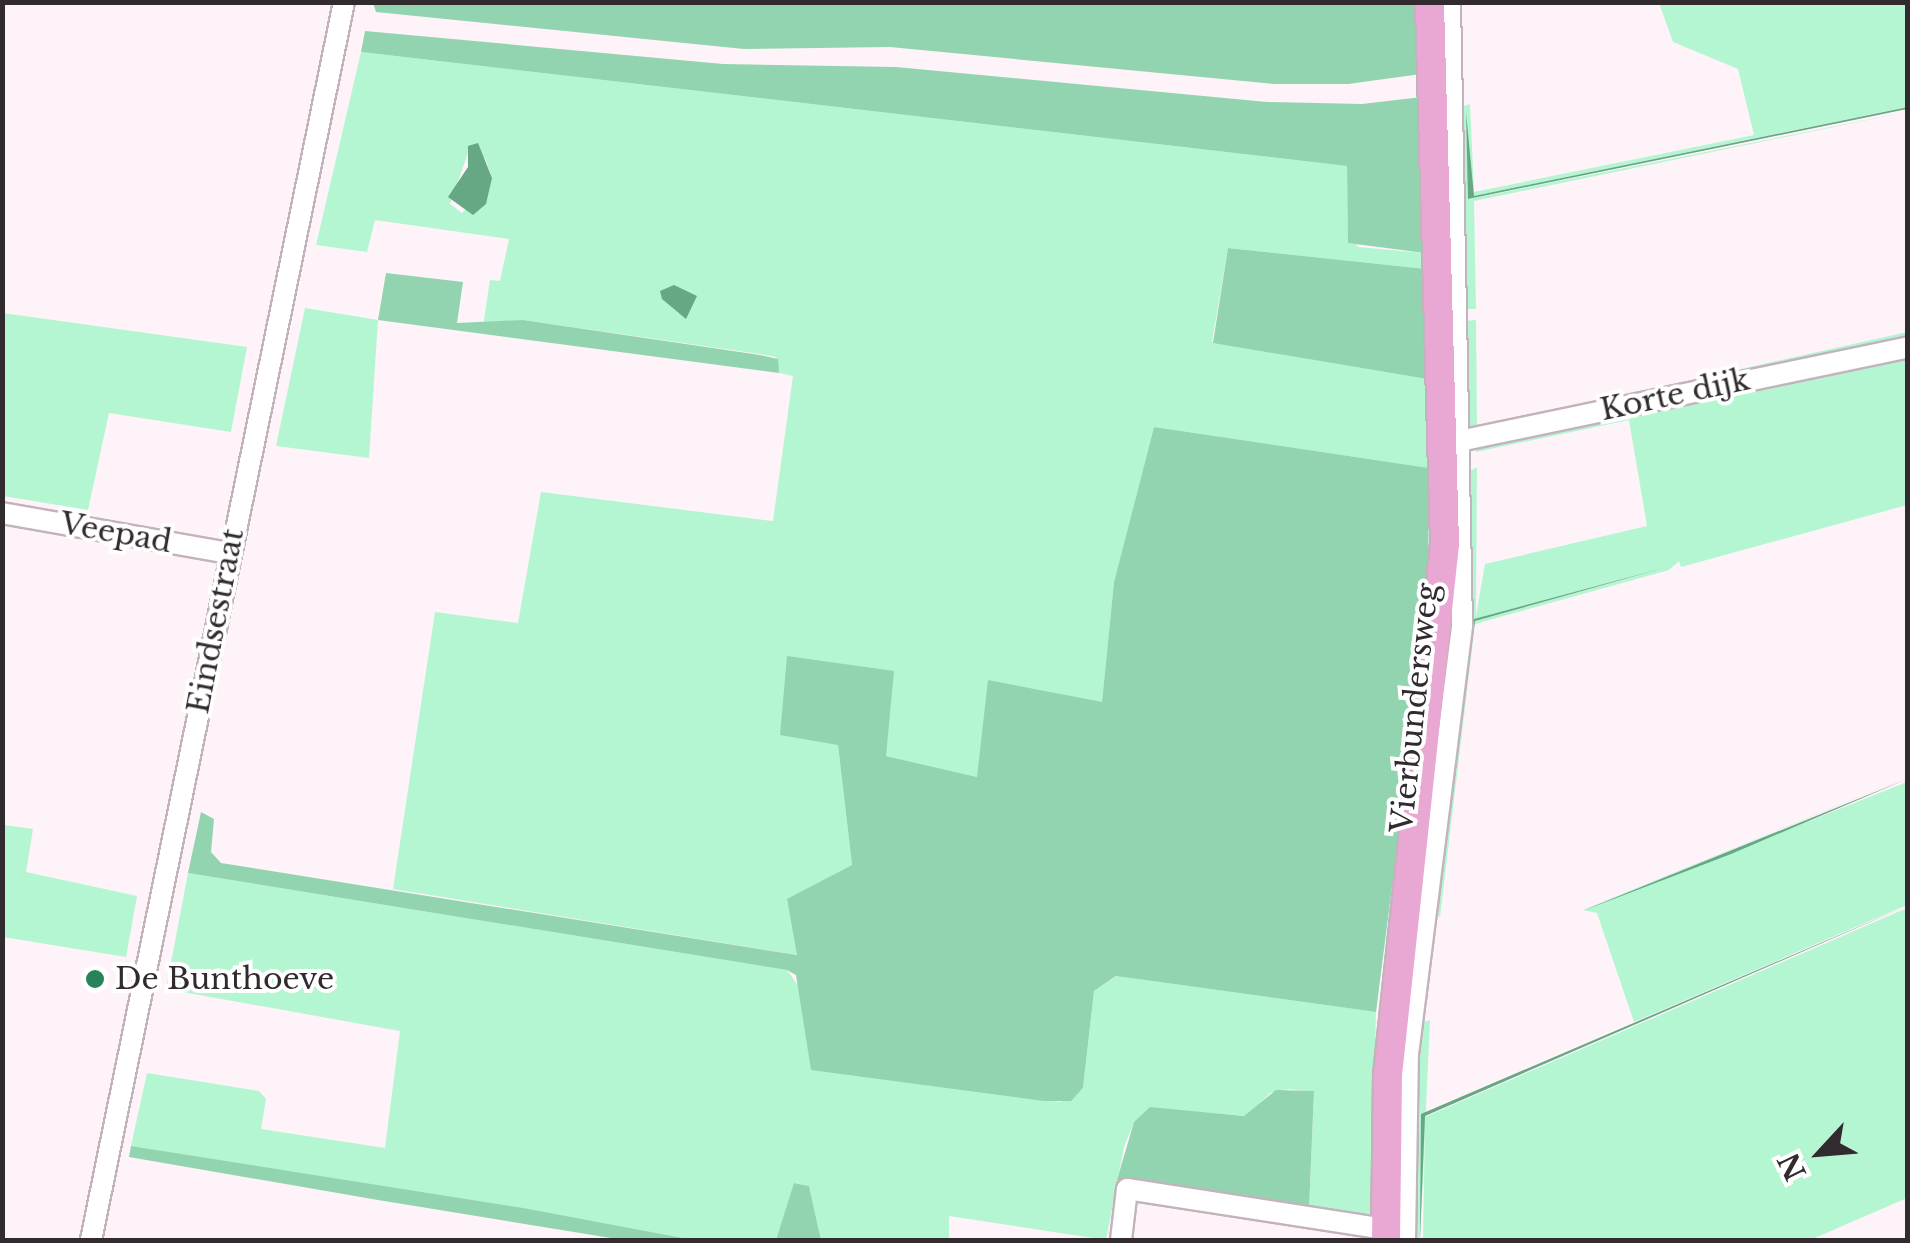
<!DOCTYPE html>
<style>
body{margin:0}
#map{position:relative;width:1910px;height:1243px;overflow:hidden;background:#fdf3f9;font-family:"Libre Baskerville",serif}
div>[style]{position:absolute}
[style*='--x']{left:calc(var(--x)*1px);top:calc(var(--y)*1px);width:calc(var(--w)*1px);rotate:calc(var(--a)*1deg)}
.green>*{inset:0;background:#b5f6d2}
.forest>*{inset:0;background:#92d4b0}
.water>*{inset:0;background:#66a784}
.roads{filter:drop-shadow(2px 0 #c3b3bd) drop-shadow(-2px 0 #c3b3bd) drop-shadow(0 2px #c3b3bd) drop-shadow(0 -2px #c3b3bd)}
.minor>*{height:20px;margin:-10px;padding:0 10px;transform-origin:10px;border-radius:10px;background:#fff}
.major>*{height:28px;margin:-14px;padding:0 14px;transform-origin:14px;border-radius:14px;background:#e9a7d4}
.dots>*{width:28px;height:28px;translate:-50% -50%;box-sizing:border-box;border:5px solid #fff;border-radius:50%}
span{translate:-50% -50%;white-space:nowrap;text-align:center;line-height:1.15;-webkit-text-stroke:8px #fff;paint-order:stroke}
.street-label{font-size:30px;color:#312b2f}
.poi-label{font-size:30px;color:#312b2f}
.left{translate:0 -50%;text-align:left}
.frame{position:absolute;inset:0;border:5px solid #312b2f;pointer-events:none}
.north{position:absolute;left:1770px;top:1103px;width:100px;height:100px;-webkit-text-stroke:8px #fff;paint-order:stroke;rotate:244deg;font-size:28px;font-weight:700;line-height:40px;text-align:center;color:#312b2f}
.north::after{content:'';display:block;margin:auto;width:35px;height:45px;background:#312b2f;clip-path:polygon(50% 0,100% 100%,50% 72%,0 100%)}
</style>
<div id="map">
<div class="green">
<i style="clip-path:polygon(1659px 3px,1907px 3px,1907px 107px,1474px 196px,1471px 193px,1466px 113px,1469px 199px,1907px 112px,1474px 201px,1476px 309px,1463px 309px,1457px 108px,1470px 104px,1474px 192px,1754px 135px,1738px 69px,1673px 42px)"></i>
<i style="clip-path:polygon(evenodd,361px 52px,1347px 166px,1348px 233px,1358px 247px,1425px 253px,1426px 269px,1228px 248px,1212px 342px,1427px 379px,1429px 468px,1154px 427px,1114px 582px,1102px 702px,977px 777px,838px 745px,852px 865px,787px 900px,798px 955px,393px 889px,435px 612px,518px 623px,541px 492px,773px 521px,793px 376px,779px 373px,776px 357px,760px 354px,523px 320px,483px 326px,490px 280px,500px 281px,509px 239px,375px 220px,367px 252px,316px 245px,361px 52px,468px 153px,485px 158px,492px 178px,462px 213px,450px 204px,468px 153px)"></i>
<i style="clip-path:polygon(305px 308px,378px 320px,369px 458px,276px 446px)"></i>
<i style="clip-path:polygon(3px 313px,247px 347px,231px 432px,109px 413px,88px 510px,3px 496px)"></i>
<i style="clip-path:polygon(1476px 320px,1477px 428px,1907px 332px,1907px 343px,1466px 437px,1464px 321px)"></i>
<i style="clip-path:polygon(evenodd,1907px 352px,1907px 505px,1681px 567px,1679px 561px,1669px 570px,1475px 624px,1440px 917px,1429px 908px,1468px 472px,1477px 467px,1476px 616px,1485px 564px,1647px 526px,1629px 420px,1476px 452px,1476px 444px,1907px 352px,1667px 567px,1475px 621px,1473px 623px,1474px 619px,1667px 567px)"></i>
<i style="clip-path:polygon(1907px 777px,1586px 910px,1907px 782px,1907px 905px,1634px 1022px,1597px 913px,1583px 910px)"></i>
<i style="clip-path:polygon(4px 825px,33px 829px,26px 872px,137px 896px,126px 957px,3px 937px)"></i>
<i style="clip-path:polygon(188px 873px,787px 970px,862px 1076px,1060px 1102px,1083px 1089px,1094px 991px,1117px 976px,1376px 1012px,1371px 1219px,1309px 1209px,1314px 1092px,1289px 1089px,1270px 1093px,1247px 1116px,1150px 1108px,1134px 1122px,1124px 1147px,1106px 1240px,949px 1216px,949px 1240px,821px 1240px,809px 1186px,795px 1183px,776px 1240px,693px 1240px,131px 1146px,147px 1073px,259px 1091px,266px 1099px,261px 1129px,385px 1148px,400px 1031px,166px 989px)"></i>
<i style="clip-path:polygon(1907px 908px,1907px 1198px,1810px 1240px,1423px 1240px,1425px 1117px)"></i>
<i style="clip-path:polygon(1430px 1020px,1420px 1240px,1410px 1240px,1416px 1025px)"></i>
</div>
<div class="forest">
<i style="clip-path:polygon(373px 3px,1420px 3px,1421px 74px,1348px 84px,1274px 84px,890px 47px,744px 49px,376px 12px)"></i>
<i style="clip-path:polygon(365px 31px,723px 64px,896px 67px,1267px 102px,1362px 104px,1422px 97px,1425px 253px,1348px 243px,1347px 166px,361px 52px)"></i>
<i style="clip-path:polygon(1228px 248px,1426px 269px,1427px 379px,1213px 343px)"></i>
<i style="clip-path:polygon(386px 273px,463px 282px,457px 323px,523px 320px,760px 355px,778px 359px,779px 373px,378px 320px)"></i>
<i style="clip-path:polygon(1154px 427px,1429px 468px,1428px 603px,1376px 1012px,1116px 976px,1094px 991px,1083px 1088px,1071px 1101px,1044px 1101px,811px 1070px,796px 975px,787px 970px,188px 873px,201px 812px,214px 819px,211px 852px,221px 863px,797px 955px,787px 899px,852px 865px,838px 745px,780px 735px,787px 656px,894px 671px,886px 756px,977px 777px,988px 680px,1102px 702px,1114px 582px)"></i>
<i style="clip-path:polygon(1276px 1090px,1314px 1091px,1309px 1209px,1117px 1180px,1134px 1122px,1150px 1107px,1244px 1116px)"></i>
<i style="clip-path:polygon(131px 1146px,523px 1208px,693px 1240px,623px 1240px,378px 1200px,129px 1157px)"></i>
<i style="clip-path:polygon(794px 1183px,809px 1186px,821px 1240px,776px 1240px)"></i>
</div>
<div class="water">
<i style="clip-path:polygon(1908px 107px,1907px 109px,1468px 199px,1466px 112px,1474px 196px)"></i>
<i style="clip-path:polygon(478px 143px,492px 178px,486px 204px,473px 215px,448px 197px,468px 167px,468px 146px)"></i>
<i style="clip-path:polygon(674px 285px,697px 296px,686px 319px,662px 299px,660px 291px)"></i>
<i style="clip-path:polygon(1667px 567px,1475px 621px,1458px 736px,1474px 619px)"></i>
<i style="clip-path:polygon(1907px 779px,1731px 854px,1585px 910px,1592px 907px)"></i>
<i style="clip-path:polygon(1907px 906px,1425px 1116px,1420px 1240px,1421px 1114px)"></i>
</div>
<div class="roads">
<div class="minor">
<i style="--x:1450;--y:443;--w:468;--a:-11.8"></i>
<i style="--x:2;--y:513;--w:231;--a:10"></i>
<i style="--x:91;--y:1240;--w:1264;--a:-78.45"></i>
<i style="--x:1121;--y:1240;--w:51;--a:-83.3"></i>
<i style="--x:1127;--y:1189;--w:262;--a:8.8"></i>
<i style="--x:1405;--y:1240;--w:186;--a:-89.1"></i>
<i style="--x:1408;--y:1054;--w:431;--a:-82.8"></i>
<i style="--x:1462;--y:626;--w:624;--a:-91.1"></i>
</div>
<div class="major">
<i style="--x:1386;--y:1240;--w:165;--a:-89.3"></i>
<i style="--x:1388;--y:1075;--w:534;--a:-83.87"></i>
<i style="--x:1445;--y:544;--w:542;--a:-91.59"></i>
</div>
</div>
<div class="dots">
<i style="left:95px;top:979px;background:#27835a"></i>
</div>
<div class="street-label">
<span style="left:1675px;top:395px;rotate:-12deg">Korte dijk</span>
<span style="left:116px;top:533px;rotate:10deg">Veepad</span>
<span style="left:216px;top:621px;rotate:-79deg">Eindsestraat</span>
<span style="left:1415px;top:708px;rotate:-84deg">Vierbundersweg</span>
</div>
<div class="poi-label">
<span class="left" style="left:115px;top:979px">De Bunthoeve</span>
</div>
<div class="frame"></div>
<div class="north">N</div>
</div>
